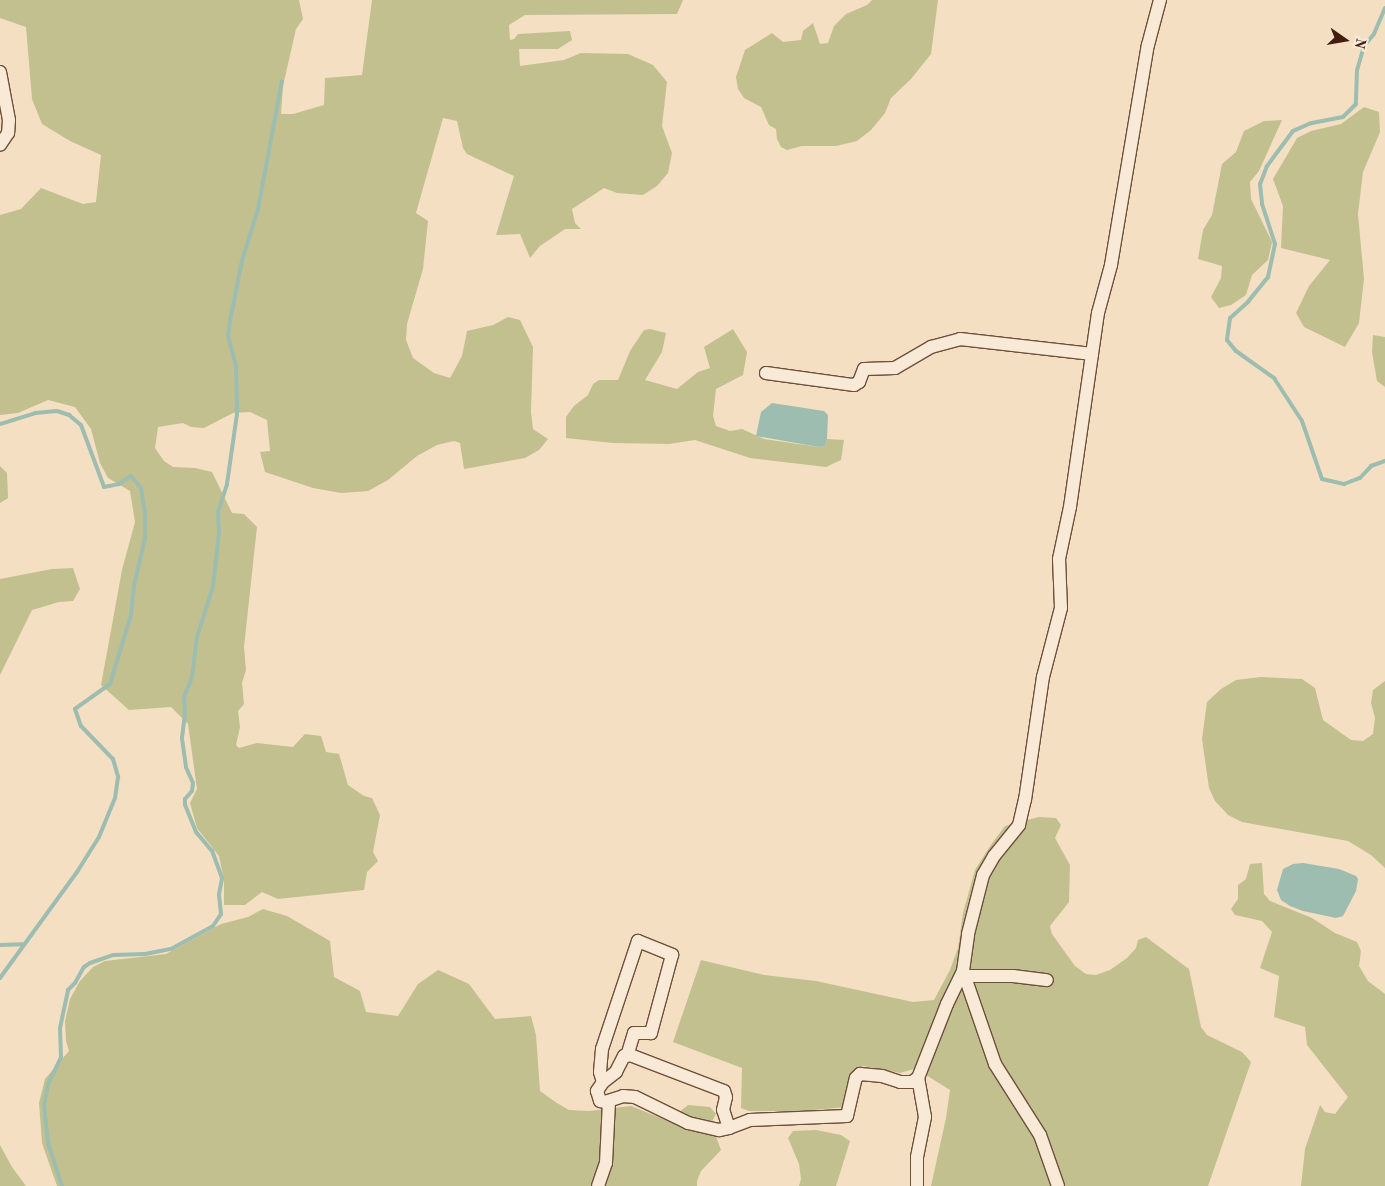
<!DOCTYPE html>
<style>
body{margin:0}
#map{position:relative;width:1385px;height:1186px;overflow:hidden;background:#f4dfc2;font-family:"Old Standard TT",serif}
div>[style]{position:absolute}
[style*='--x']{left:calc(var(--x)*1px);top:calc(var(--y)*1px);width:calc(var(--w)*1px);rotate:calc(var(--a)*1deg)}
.green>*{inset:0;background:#c2c08f}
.water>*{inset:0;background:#9cbdb0}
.stream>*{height:4px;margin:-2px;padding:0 2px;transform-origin:2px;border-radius:2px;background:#9cbdb0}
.roads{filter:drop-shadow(1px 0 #6e4f3c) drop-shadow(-1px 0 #6e4f3c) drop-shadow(0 1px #6e4f3c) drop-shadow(0 -1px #6e4f3c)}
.minor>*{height:12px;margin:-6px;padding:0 6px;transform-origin:6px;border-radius:6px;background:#f8ead7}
span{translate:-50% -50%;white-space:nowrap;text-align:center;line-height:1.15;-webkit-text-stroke:5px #f8ead7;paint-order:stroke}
.north{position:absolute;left:1320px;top:15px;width:50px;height:50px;-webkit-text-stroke:4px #f8ead7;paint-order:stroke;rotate:103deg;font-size:14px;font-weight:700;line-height:20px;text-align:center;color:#411f0f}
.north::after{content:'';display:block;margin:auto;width:18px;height:22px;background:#411f0f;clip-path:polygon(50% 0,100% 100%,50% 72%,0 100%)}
</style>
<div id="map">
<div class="green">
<i style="clip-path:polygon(0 0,299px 0,303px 19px,296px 29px,283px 86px,281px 114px,293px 114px,324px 105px,325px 78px,362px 75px,372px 0,683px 0,677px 14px,525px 15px,509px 25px,510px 40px,514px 39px,518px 34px,570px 31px,572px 40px,558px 49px,519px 49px,520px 66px,564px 60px,581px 53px,628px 54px,653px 65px,667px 82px,662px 126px,672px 153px,668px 173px,657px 186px,643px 195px,617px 193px,604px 188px,572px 209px,575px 223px,581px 229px,565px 229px,540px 246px,530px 258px,520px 234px,496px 235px,514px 176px,467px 154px,463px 148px,457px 121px,443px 118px,416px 213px,428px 221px,423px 269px,407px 324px,406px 340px,413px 358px,434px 373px,450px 378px,462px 356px,467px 331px,493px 325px,508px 317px,520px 320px,533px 347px,531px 412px,533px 429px,548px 439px,539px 450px,525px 458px,464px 469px,460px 443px,454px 441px,437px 445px,417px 456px,388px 480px,368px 491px,341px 493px,313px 488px,265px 472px,260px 452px,270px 451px,267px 420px,250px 412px,233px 413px,204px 428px,191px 427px,183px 423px,158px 427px,155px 448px,164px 461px,173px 467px,195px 468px,212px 472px,232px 513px,244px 514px,257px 527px,244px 647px,246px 670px,242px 683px,244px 704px,238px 711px,240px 727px,236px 745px,239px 748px,257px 743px,293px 747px,305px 734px,321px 736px,326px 752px,339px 754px,348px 785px,364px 796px,372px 798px,380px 815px,373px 852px,378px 861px,367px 872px,364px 890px,278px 899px,262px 892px,245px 905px,224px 905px,224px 880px,219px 856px,197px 828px,190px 803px,197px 789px,188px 724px,171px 707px,129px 710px,101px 685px,122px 570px,135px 522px,130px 491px,108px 478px,100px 463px,91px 429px,75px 407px,48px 400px,18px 413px,0 415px,0 215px,21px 209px,41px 188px,83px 204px,96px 202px,101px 155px,70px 141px,42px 124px,32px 99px,26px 27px,0 18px)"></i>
<i style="clip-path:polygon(872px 0,938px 0,931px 54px,911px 79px,891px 98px,885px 113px,871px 130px,857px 141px,836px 146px,802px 146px,787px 150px,781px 147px,777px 139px,776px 129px,769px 125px,761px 107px,744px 98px,738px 89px,736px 77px,745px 50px,772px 33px,783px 42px,801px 40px,803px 31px,813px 23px,820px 44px,828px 43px,834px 26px,846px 14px,867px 5px)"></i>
<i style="clip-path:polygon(1364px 107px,1379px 112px,1380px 132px,1363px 172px,1358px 214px,1364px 279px,1359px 323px,1345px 347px,1304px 327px,1296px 313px,1309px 286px,1330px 260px,1281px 248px,1283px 206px,1273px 179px,1297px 138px,1311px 131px,1341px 124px)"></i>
<i style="clip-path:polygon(1282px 120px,1259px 171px,1250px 182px,1251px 199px,1272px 242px,1268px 260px,1252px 275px,1246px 295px,1231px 305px,1219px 308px,1211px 297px,1221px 278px,1222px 266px,1198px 259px,1203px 230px,1212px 215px,1222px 164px,1236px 152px,1244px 131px,1264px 121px)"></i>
<i style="clip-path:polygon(650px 329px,666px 333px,662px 352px,645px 380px,677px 389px,698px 372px,710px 368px,704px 347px,733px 329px,747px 352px,743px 375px,716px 389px,713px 416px,716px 426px,730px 431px,742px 429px,764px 439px,819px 447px,825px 446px,827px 439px,844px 440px,841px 460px,826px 467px,750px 458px,695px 440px,669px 444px,613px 443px,566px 438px,566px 417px,574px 406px,588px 395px,593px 384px,599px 380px,618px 380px,630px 351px,644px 330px)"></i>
<i style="clip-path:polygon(1373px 335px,1385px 337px,1385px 387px,1377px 381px,1372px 352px)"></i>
<i style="clip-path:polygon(0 466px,7px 473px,8px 498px,0 503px)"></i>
<i style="clip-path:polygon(73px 568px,80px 589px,73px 601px,59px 602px,32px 610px,0 675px,0 579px,52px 569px)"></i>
<i style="clip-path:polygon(1261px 677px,1302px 679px,1315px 688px,1323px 720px,1351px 740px,1363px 741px,1373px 734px,1375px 718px,1371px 703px,1373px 690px,1385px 681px,1385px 868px,1371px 855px,1348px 841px,1242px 822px,1228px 815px,1215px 801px,1209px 788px,1202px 739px,1207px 702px,1221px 689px,1236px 680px)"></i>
<i style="clip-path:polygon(1039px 817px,1056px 818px,1061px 825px,1055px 838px,1070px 865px,1069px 902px,1050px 926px,1052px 934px,1075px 966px,1086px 974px,1096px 975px,1110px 970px,1127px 958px,1136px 948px,1138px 940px,1146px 937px,1189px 969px,1201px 1027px,1207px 1035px,1242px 1052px,1251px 1062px,1208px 1186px,931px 1186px,946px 1118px,950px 1090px,926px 1075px,914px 1069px,900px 1073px,863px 1066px,855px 1070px,846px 1107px,803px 1111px,749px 1111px,741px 1108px,742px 1068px,673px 1042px,701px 960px,764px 975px,816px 981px,913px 1002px,934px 1000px,950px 970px,958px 948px,963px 913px,975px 870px,990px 846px,1005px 826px)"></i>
<i style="clip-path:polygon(1262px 863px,1264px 894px,1270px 901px,1312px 918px,1335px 933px,1357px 942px,1361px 951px,1359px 966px,1368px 981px,1385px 994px,1385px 1186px,1301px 1186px,1305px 1149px,1320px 1105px,1325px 1112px,1335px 1114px,1348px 1097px,1307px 1045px,1305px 1027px,1274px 1017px,1279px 976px,1260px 968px,1272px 932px,1262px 921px,1235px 915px,1231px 909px,1238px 899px,1238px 885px,1246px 879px,1250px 864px)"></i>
<i style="clip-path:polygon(263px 909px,287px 916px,330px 941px,334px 977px,360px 991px,366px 1012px,398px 1016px,418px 984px,438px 970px,469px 984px,495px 1019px,531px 1016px,536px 1035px,540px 1091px,557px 1103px,569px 1110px,589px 1111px,631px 1106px,668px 1121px,688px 1105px,710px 1107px,716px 1114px,711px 1123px,721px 1150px,701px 1171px,697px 1181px,697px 1186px,57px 1186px,42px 1143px,39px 1103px,45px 1079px,69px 1051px,66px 1041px,65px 1021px,70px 999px,80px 981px,93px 967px,105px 961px,166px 954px,221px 924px,248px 917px)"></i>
<i style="clip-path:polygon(816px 1130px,841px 1135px,850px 1141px,836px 1186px,799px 1186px,801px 1179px,799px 1164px,788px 1138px,793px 1131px)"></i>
<i style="clip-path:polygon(0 1145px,12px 1167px,26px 1186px,0 1186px)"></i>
</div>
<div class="water">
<i style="clip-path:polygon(772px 403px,824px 411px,828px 415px,827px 439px,825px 446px,819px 447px,756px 436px,761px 412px)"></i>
<i style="clip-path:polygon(1303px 863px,1339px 869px,1356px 876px,1358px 879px,1356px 891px,1343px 916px,1336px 918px,1303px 911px,1290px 906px,1281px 900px,1277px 890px,1283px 869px,1293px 864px)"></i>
</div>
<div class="stream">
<i style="--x:1385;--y:8;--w:28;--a:113"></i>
<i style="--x:1374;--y:34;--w:16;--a:130"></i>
<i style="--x:1364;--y:46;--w:25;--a:106"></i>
<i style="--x:1357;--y:70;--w:34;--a:92"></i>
<i style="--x:1356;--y:104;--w:18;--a:135"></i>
<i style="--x:1343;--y:117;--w:33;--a:169"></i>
<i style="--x:1311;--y:123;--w:20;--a:156"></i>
<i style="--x:1293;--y:131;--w:44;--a:126.6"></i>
<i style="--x:1267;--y:166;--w:19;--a:111"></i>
<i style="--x:1260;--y:184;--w:20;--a:84"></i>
<i style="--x:1262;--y:204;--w:42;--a:72"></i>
<i style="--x:1275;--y:244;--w:34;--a:102"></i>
<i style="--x:1268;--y:277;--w:32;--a:129"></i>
<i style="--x:1248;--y:302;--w:24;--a:138"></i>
<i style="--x:1230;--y:318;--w:22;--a:98"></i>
<i style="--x:1227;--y:340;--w:14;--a:51"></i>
<i style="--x:1236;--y:351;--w:47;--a:35.4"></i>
<i style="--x:1274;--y:378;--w:51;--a:56.9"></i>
<i style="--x:1302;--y:421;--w:61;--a:71"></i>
<i style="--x:1322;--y:479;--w:23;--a:13"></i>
<i style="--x:1344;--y:484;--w:17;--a:-21"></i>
<i style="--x:1360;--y:478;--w:16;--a:-47"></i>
<i style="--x:1371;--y:466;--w:15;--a:-20"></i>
<i style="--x:0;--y:424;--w:37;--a:-17"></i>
<i style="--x:35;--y:413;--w:22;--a:-5"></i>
<i style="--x:57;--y:411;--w:13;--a:18"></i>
<i style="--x:69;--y:415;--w:16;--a:40"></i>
<i style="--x:81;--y:425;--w:66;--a:69.6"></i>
<i style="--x:104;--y:487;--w:15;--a:-11"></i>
<i style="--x:119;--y:484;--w:14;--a:-34"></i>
<i style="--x:131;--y:476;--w:16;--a:50"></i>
<i style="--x:141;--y:488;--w:26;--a:81"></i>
<i style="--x:145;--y:514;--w:24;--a:90"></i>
<i style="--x:145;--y:538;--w:49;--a:102.9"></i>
<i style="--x:134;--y:586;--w:29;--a:96"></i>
<i style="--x:131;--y:615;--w:72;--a:106.9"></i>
<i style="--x:110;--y:684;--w:43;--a:144.5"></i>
<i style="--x:75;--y:709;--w:18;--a:71"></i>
<i style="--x:81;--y:726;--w:46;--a:45.9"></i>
<i style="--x:113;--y:759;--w:19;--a:74"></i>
<i style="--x:118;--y:777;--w:21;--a:98"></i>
<i style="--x:115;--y:798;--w:42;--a:112.3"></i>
<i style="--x:99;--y:837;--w:41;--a:122.2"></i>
<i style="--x:77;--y:872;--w:131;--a:126"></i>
<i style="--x:0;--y:945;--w:23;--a:-2"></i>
<i style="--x:62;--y:1186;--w:45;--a:-108"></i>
<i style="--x:48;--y:1143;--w:38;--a:-96"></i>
<i style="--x:44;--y:1105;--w:21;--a:-79"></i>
<i style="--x:48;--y:1084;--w:30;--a:-64"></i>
<i style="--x:61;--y:1057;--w:29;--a:-92"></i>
<i style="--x:60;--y:1028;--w:39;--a:-78"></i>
<i style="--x:68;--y:990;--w:10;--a:-45"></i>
<i style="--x:75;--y:983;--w:18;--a:-61"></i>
<i style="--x:84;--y:967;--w:7;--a:-34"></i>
<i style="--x:90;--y:963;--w:24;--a:-19"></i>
<i style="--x:113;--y:955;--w:32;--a:-2"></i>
<i style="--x:145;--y:954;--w:26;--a:-11"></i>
<i style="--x:171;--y:949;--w:48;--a:-28.7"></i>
<i style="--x:213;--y:926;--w:14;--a:-56"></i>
<i style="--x:221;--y:914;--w:20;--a:-96"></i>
<i style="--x:219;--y:894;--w:16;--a:-79"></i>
<i style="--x:222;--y:878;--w:29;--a:-110"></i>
<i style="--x:212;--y:851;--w:25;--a:-130"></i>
<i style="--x:196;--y:832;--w:29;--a:-112"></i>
<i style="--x:185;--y:805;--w:6;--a:-90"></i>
<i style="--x:185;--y:799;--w:11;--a:-49"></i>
<i style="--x:192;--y:791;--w:8;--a:-83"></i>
<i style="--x:193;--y:783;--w:17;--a:-114"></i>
<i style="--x:186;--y:767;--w:29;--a:-98"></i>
<i style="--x:182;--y:738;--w:24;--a:-83"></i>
<i style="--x:185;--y:714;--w:17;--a:-93"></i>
<i style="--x:184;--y:697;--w:22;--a:-68"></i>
<i style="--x:192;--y:677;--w:40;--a:-82.9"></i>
<i style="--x:197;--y:637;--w:52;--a:-72.3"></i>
<i style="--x:213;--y:587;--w:54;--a:-83.7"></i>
<i style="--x:219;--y:533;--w:21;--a:-93"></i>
<i style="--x:218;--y:512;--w:29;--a:-72"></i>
<i style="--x:227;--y:484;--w:71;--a:-81.9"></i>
<i style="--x:237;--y:414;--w:48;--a:-91.2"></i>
<i style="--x:236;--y:366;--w:31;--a:-105"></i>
<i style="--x:228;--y:336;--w:15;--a:-82"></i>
<i style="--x:230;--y:321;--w:61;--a:-78.7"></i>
<i style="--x:242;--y:261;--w:54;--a:-72.9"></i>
<i style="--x:258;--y:209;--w:130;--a:-79.4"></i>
</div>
<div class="roads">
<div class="minor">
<i style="--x:0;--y:72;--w:49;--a:79.4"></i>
<i style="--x:9;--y:120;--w:13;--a:94"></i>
<i style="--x:8;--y:133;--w:14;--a:124"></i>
<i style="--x:766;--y:373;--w:89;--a:7.8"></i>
<i style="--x:854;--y:385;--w:6;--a:-31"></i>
<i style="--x:859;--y:382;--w:14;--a:-69"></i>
<i style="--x:864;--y:369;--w:31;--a:-2"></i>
<i style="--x:895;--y:368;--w:42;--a:-30.3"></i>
<i style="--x:931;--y:347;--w:30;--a:-15"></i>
<i style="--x:960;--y:339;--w:133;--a:6.5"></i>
<i style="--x:964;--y:976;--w:49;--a:0"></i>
<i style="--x:1013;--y:976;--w:34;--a:7"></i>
<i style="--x:603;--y:1082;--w:10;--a:-107"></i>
<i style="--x:600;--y:1072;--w:23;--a:-85"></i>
<i style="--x:602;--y:1049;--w:114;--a:-71.6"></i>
<i style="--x:638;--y:941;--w:37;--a:22"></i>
<i style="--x:672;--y:955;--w:81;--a:105.1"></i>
<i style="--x:651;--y:1033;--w:17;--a:180"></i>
<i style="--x:634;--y:1033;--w:24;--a:107"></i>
<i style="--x:729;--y:1128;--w:19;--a:-108"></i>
<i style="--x:723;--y:1110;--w:13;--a:-77"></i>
<i style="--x:726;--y:1097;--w:6;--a:-108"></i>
<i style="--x:724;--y:1091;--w:101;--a:-159"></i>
<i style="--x:630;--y:1055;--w:6;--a:171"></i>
<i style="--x:624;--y:1056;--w:18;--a:117"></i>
<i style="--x:616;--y:1072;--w:16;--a:142"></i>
<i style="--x:603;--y:1082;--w:11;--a:124"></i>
<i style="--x:597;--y:1091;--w:10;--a:73"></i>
<i style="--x:600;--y:1101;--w:5;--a:11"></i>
<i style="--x:605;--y:1102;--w:19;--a:-18"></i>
<i style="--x:623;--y:1096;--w:12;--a:5"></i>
<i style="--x:635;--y:1097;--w:59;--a:26.1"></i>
<i style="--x:688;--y:1123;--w:32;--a:13"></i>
<i style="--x:719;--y:1130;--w:10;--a:-11"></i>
<i style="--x:729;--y:1128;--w:22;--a:-21"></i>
<i style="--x:750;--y:1120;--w:97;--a:-2.4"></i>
<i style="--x:847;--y:1116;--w:39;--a:-77"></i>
<i style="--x:856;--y:1078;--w:6;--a:-45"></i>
<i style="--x:860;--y:1074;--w:22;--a:5"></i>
<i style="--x:882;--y:1076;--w:19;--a:18"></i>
<i style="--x:900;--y:1082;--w:12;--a:0"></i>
<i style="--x:912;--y:1082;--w:7;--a:-34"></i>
<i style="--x:598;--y:1186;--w:24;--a:-71"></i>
<i style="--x:606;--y:1163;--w:62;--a:-87.2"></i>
<i style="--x:917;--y:1186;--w:29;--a:-90"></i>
<i style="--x:917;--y:1157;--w:41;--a:-78.7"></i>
<i style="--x:925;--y:1117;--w:40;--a:-100"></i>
<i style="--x:918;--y:1078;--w:79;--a:-68.6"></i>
<i style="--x:947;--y:1004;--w:37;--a:-64"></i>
<i style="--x:1058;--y:1186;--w:54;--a:-109.4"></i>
<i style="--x:1040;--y:1135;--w:84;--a:-122.4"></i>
<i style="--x:995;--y:1064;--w:98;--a:-109"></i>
<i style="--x:963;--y:971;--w:37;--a:-82"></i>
<i style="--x:968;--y:934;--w:61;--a:-75.7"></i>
<i style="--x:983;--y:875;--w:22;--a:-60"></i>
<i style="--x:994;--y:856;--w:40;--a:-51"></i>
<i style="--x:1019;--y:825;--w:26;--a:-77"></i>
<i style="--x:1025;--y:800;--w:124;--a:-81.7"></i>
<i style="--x:1043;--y:677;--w:71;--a:-75.4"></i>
<i style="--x:1061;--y:608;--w:49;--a:-92.3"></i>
<i style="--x:1059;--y:559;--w:53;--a:-78.1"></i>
<i style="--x:1070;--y:507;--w:196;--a:-81.8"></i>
<i style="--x:1098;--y:313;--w:50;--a:-74.8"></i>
<i style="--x:1111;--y:265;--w:223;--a:-80.5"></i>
<i style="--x:1148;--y:45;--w:47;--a:-75.1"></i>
</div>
</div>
<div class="north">N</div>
</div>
